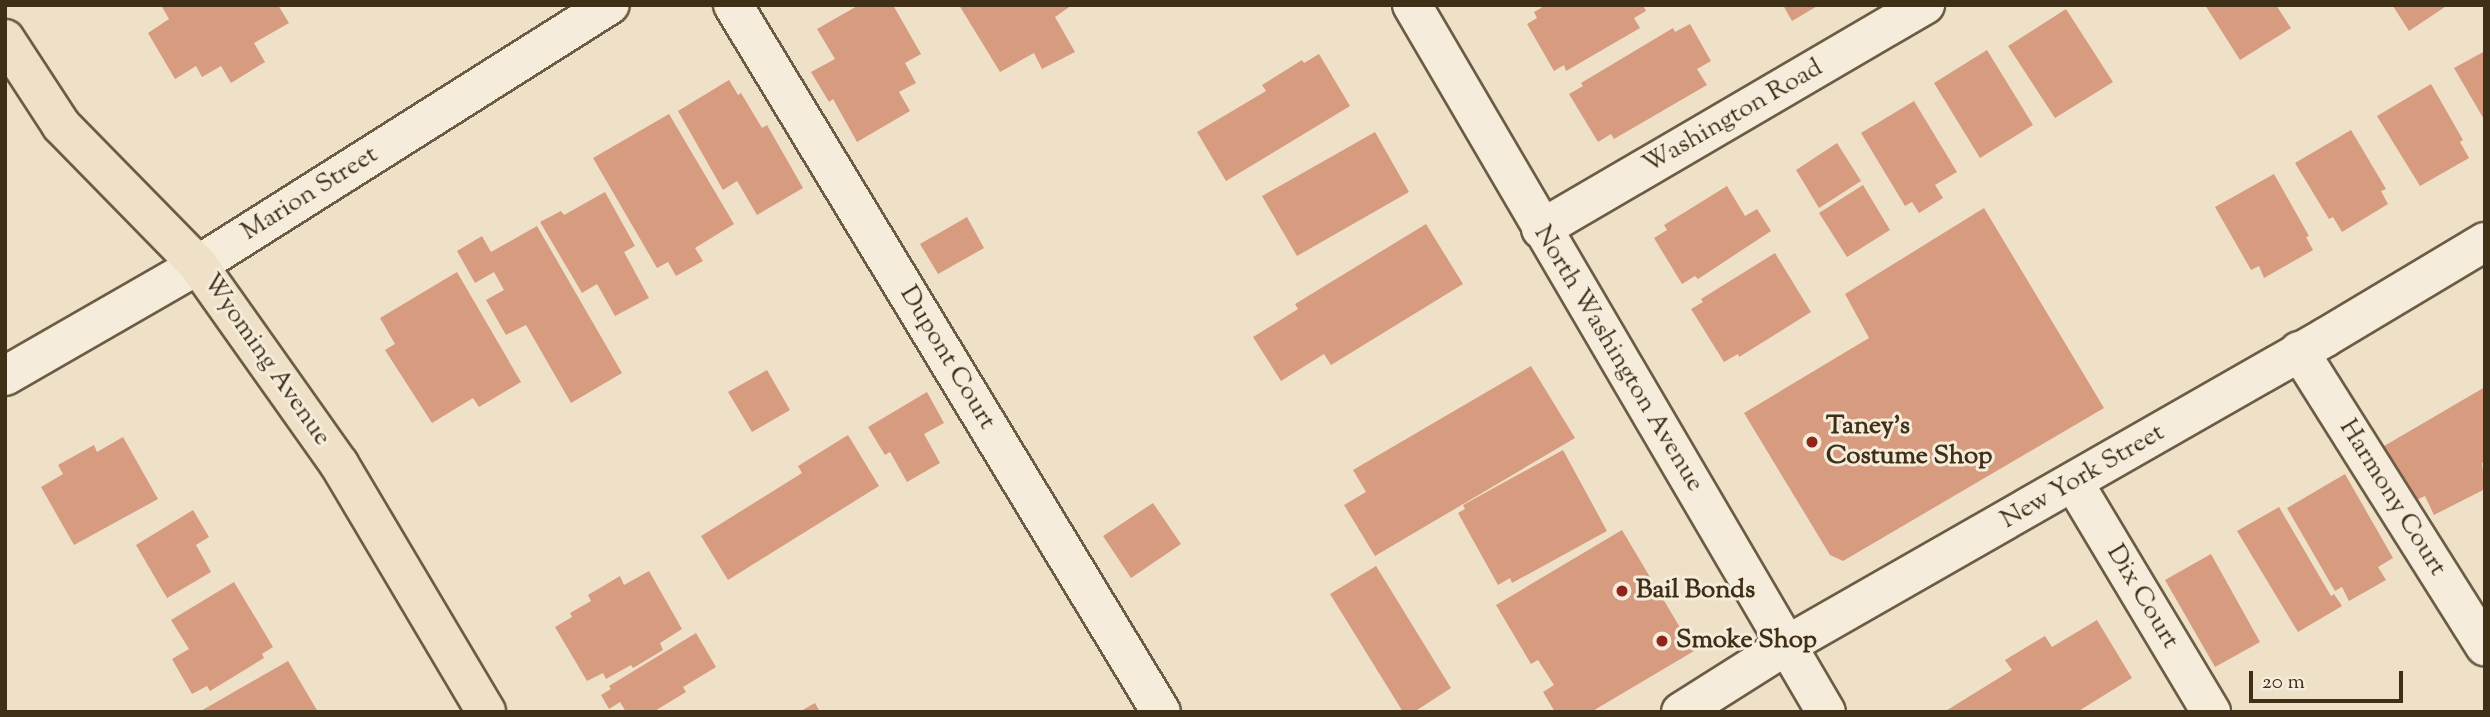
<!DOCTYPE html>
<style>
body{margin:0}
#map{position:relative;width:2490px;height:717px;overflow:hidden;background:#efe1c8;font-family:"Sorts Mill Goudy",serif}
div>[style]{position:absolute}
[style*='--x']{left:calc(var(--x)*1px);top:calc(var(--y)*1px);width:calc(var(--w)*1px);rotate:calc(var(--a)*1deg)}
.building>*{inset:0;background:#d79b80}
.roads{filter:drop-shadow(2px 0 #6c5c43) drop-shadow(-2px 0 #6c5c43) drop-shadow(0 2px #6c5c43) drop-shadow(0 -2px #6c5c43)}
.minor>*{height:38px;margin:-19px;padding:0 19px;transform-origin:19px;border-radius:19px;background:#f5ecdb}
.major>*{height:38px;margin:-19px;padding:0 19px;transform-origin:19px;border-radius:19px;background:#efe1c8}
.dots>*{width:19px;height:19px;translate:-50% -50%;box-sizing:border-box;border:4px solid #f5ecdb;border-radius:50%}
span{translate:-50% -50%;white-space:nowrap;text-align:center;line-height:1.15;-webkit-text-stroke:6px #f5ecdb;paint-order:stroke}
.street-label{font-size:26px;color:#402f17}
.poi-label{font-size:26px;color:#402f17;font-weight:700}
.left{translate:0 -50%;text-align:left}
.frame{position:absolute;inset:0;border:7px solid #402f17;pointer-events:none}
.scale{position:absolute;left:2249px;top:671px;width:154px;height:32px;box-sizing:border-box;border:4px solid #402f17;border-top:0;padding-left:9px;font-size:21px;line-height:24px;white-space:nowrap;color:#402f17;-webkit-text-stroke:5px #f5ecdb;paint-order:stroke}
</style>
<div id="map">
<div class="building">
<i style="clip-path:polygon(161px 5px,278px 5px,289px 23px,254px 43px,265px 62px,231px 83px,221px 66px,202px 77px,196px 66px,175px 79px,148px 33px,169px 19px)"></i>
<i style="clip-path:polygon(859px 5px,893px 5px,921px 54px,905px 63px,916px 83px,899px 92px,910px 111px,857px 142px,833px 99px,829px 102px,811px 72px,835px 59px,817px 29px)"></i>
<i style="clip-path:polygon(959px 5px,1072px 5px,1055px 17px,1075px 52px,1042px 69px,1034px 53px,1000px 72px)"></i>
<i style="clip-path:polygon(1546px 5px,1643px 5px,1646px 11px,1634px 18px,1640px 28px,1566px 71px,1564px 65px,1554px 71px,1527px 24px,1537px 18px,1534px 12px)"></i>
<i style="clip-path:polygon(1783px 5px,1819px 5px,1792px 21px)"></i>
<i style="clip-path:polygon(2205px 5px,2276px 5px,2291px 28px,2240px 60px)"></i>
<i style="clip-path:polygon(2448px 5px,2409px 31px,2393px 6px,2394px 5px)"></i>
<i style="clip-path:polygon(2066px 9px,2113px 82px,2055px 118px,2008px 46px)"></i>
<i style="clip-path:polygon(1690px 24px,1711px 61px,1697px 69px,1707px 85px,1614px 139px,1611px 134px,1598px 142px,1569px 94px,1583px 86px,1581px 83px,1673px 28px,1675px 32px)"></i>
<i style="clip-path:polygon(1987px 50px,2033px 125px,1980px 158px,1934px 83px)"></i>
<i style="clip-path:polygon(2485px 51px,2485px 121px,2454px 68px)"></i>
<i style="clip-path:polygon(1319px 54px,1350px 106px,1226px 181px,1197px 132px,1266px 91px,1262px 85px,1302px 60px,1304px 63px)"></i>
<i style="clip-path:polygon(729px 80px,738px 95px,741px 93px,762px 128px,767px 125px,803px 188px,757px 215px,737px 181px,723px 190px,678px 111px)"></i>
<i style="clip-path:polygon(2431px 84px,2463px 140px,2460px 142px,2469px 158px,2420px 186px,2377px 116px)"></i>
<i style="clip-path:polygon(1914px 101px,1957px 172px,1935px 185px,1943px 198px,1919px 213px,1912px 202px,1905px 206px,1861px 133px)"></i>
<i style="clip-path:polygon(669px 114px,734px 224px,695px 248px,703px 261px,676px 276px,668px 262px,657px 268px,593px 158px)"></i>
<i style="clip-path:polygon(2351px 130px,2386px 189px,2381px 191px,2388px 204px,2342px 232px,2333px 217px,2329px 219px,2295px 163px)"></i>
<i style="clip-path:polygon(1375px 132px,1409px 192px,1297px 256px,1262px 196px)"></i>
<i style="clip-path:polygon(1837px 143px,1861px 181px,1819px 208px,1796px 170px)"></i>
<i style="clip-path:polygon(2274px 174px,2309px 236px,2306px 237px,2313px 250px,2264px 278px,2259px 266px,2251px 270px,2215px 207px)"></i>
<i style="clip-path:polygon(1863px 185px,1890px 230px,1847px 257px,1819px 213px)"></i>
<i style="clip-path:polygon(1727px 186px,1745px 216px,1757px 209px,1771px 231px,1698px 279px,1695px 276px,1682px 284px,1654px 238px,1667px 230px,1664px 225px)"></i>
<i style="clip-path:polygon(605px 192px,635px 246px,624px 252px,649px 298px,615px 316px,597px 284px,582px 293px,540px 222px,561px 211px,564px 215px)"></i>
<i style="clip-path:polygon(1984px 208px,2104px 408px,1843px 561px,1830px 555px,1744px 413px,1869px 338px,1845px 294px)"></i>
<i style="clip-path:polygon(967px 217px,984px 248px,938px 274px,920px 244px)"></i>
<i style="clip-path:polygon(1426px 224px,1463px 284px,1331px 365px,1324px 354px,1281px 381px,1253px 337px,1298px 309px,1295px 304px)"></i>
<i style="clip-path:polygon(537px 226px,622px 373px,571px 403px,526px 325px,506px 335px,486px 300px,504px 290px,494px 272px,475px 283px,457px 251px,482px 236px,491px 252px)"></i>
<i style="clip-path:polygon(1775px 253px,1811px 312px,1739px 357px,1738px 354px,1724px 362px,1691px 309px,1703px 302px,1701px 299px)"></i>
<i style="clip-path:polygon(457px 272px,521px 382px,479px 407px,473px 398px,432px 423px,385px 350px,395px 344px,380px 318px)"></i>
<i style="clip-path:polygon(1531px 366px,1575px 438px,1375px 556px,1344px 505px,1366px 492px,1353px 470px)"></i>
<i style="clip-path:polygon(767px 370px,790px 410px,752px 432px,728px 392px)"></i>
<i style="clip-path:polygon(2485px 387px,2485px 462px,2482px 463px,2485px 489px,2434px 515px,2425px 496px,2410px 503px,2379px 449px)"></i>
<i style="clip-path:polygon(927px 392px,944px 423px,924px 434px,940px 463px,907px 482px,890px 452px,885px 455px,868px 427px)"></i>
<i style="clip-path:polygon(848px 435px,879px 486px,728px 580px,701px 536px,802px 473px,798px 466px)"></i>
<i style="clip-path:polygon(123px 437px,158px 499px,74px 545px,41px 487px,63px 474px,58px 465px,94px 445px,97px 452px)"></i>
<i style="clip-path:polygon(1563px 450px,1607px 531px,1512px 583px,1510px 578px,1498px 585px,1458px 513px,1465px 509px,1463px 505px)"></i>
<i style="clip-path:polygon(2345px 474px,2393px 558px,2378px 567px,2386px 580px,2349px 601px,2342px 587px,2335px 591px,2287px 508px)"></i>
<i style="clip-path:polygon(1153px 503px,1181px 544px,1131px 578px,1103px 536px)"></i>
<i style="clip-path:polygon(2279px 507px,2331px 596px,2334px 594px,2342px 606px,2298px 632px,2237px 531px)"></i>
<i style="clip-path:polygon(193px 510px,209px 537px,196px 545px,211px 572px,167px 598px,136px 545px)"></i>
<i style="clip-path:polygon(1622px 530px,1694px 651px,1591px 712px,1555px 712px,1543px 692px,1554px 685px,1538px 660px,1531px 664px,1496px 605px)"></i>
<i style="clip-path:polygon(2211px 554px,2260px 642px,2215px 667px,2165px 580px)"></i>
<i style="clip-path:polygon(1376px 566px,1451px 688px,1414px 712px,1403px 712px,1330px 594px)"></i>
<i style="clip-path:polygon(649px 571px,682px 629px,660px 643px,663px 650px,633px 668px,631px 665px,606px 679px,603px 673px,587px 681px,555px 627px,572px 617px,570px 613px,591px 601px,588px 595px,620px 576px,624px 585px)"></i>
<i style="clip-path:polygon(234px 582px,273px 647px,262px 654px,264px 658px,210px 691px,207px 686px,192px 694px,172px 659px,189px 649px,171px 620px)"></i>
<i style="clip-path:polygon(2097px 620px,2132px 678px,2077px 712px,1944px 712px,2012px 670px,2005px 660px,2045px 636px,2052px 647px)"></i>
<i style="clip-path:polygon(696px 633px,716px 667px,683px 687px,686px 692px,653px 712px,626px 712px,620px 702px,609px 709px,601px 695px,611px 689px,609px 686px)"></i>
<i style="clip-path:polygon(288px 661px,318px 712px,199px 712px)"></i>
<i style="clip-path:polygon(815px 703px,820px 712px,799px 712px)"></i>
</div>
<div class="roads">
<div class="minor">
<i style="--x:733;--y:5;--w:826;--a:58.81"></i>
<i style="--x:1412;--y:5;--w:819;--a:59.65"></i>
<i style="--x:1541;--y:229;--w:445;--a:-30.3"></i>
<i style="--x:2299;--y:351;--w:349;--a:57.8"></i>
<i style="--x:5;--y:376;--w:223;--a:-29.9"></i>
<i style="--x:198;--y:265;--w:487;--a:-32.3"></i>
<i style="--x:2074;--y:483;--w:267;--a:59.1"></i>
<i style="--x:1681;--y:712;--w:125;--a:-32.3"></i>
<i style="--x:1787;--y:645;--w:621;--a:-29.74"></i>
<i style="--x:2326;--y:337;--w:185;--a:-30.9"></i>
</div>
<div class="major">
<i style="--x:5;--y:39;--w:103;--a:56.9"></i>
<i style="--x:61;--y:125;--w:196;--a:45.6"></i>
<i style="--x:198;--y:265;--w:244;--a:54.7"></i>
<i style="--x:339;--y:464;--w:288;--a:59.3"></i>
</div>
</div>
<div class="dots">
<i style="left:1812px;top:442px;background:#8f2418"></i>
<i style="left:1622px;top:591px;background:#8f2418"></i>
<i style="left:1662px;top:641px;background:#8f2418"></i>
</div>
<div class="street-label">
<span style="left:1733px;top:117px;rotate:-30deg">Washington Road</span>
<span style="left:310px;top:194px;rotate:-32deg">Marion Street</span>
<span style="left:947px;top:358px;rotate:59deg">Dupont Court</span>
<span style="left:1618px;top:359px;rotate:59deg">North Washington Avenue</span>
<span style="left:266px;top:360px;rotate:55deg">Wyoming Avenue</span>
<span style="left:2083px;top:477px;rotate:-30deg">New York Street</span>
<span style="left:2392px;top:498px;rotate:58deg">Harmony Court</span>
<span style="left:2142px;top:597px;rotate:59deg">Dix Court</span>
</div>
<div class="poi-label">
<span class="left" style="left:1826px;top:442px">Taney's<br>Costume Shop</span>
<span class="left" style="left:1636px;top:591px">Bail Bonds</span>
<span class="left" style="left:1676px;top:641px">Smoke Shop</span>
</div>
<div class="frame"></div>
<div class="scale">20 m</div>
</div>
